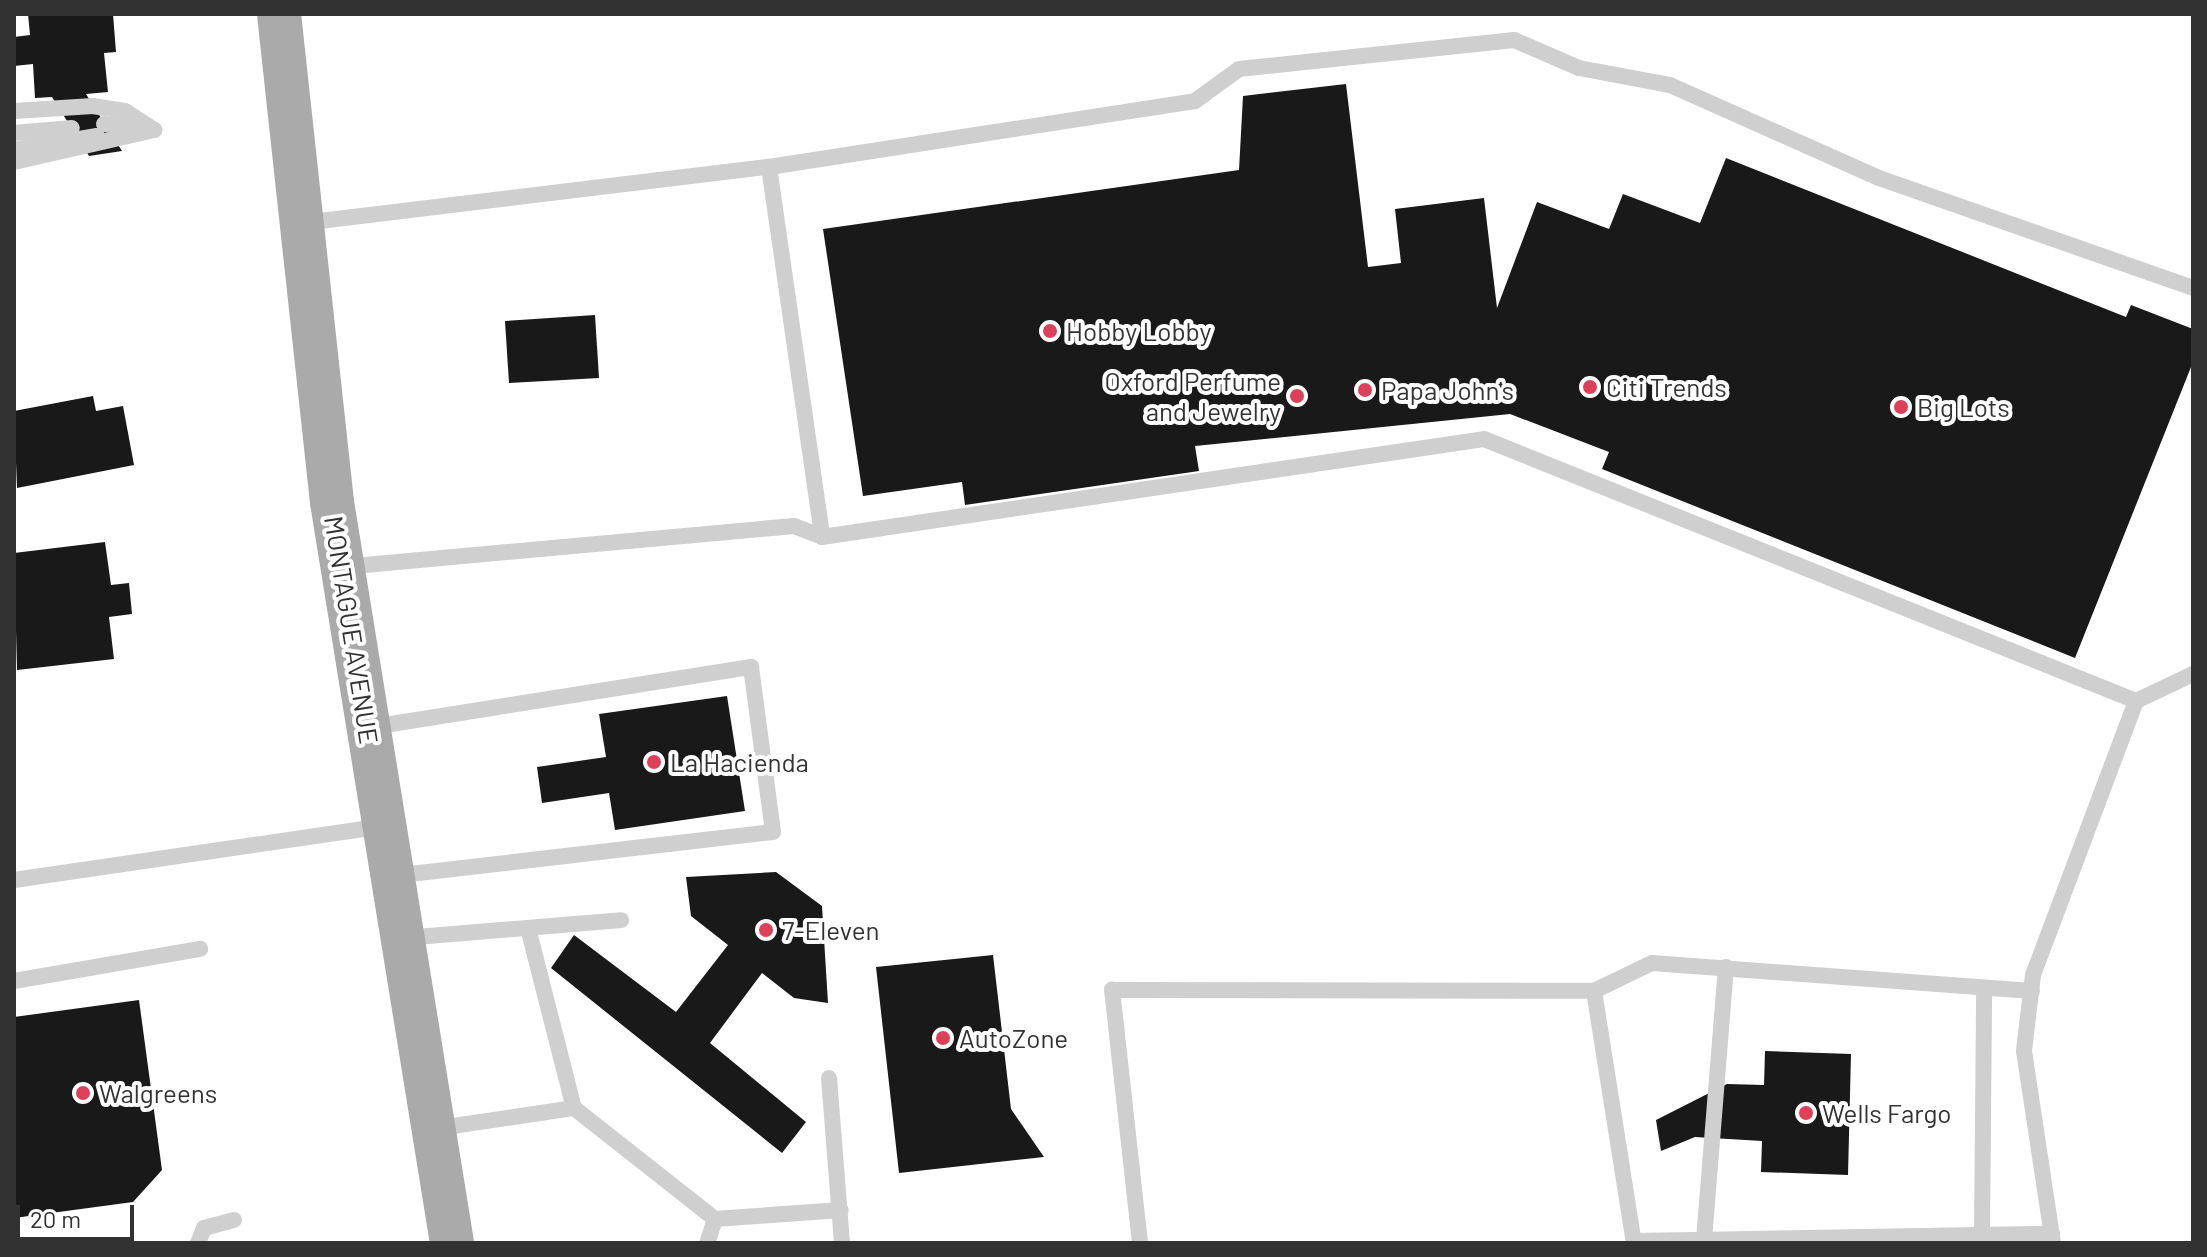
<!DOCTYPE html>
<style>
body{margin:0}
#map{position:relative;width:2207px;height:1257px;overflow:hidden;background:#fff;font-family:Barlow,sans-serif}
div>[style]{position:absolute}
[style*='--x']{left:calc(var(--x)*1px);top:calc(var(--y)*1px);width:calc(var(--w)*1px);rotate:calc(var(--a)*1deg)}
.building>*{inset:0;background:#191919}
.service>*{height:16px;margin:-8px;padding:0 8px;transform-origin:8px;border-radius:8px;background:#cfcfcf}
.primary>*{height:44px;margin:-22px;padding:0 22px;transform-origin:22px;border-radius:22px;background:#aaa}
.dots>*{width:22px;height:22px;translate:-50% -50%;box-sizing:border-box;border:4px solid #fff;border-radius:50%}
span{translate:-50% -50%;white-space:nowrap;text-align:center;line-height:1.15;-webkit-text-stroke:8px #fff;paint-order:stroke}
.poi-label{font-size:26px;color:#323232}
.left{translate:0 -50%;text-align:left}
.right{translate:-100% -50%;text-align:right}
.street-label{font-size:26px;color:#323232}
.frame{position:absolute;inset:0;border:16px solid #323232;pointer-events:none}
.scale{position:absolute;left:16px;top:1205px;width:118px;height:36px;box-sizing:border-box;border:4px solid #323232;border-top:0;padding-left:10px;font-size:24px;line-height:28px;white-space:nowrap;color:#323232;-webkit-text-stroke:6px #fff;paint-order:stroke}
</style>
<div id="map">
<div class="building">
<i style="clip-path:polygon(28px 14px,113px 14px,116px 52px,104px 53px,108px 92px,86px 94px,122px 151px,89px 156px,52px 97px,35px 98px,33px 64px,14px 66px,14px 37px,30px 35px)"></i>
<i style="clip-path:polygon(1346px 84px,1368px 267px,1401px 263px,1395px 209px,1484px 198px,1497px 308px,1537px 202px,1609px 229px,1623px 194px,1700px 223px,1726px 158px,2126px 317px,2131px 305px,2193px 329px,2193px 362px,2075px 658px,1602px 469px,1609px 452px,1510px 414px,1195px 446px,1199px 471px,965px 505px,962px 482px,863px 496px,823px 229px,1239px 170px,1243px 96px)"></i>
<i style="clip-path:polygon(595px 315px,599px 378px,509px 383px,505px 321px)"></i>
<i style="clip-path:polygon(93px 396px,96px 411px,123px 406px,134px 465px,17px 488px,14px 411px)"></i>
<i style="clip-path:polygon(105px 542px,111px 585px,129px 583px,132px 614px,109px 617px,114px 659px,17px 670px,14px 553px)"></i>
<i style="clip-path:polygon(727px 696px,745px 811px,615px 830px,609px 793px,542px 803px,537px 767px,606px 757px,599px 714px)"></i>
<i style="clip-path:polygon(776px 872px,822px 906px,828px 1003px,794px 998px,762px 973px,710px 1043px,806px 1122px,782px 1153px,551px 968px,574px 935px,676px 1012px,728px 945px,691px 916px,686px 877px)"></i>
<i style="clip-path:polygon(993px 955px,1011px 1109px,1044px 1157px,899px 1173px,876px 967px)"></i>
<i style="clip-path:polygon(139px 1000px,162px 1170px,133px 1202px,14px 1218px,14px 1017px)"></i>
<i style="clip-path:polygon(1765px 1051px,1851px 1054px,1848px 1175px,1761px 1172px,1762px 1141px,1695px 1137px,1661px 1151px,1656px 1120px,1727px 1084px,1764px 1085px)"></i>
</div>
<div class="service">
<i style="--x:14;--y:111;--w:79;--a:-3.6"></i>
<i style="--x:93;--y:106;--w:32;--a:9"></i>
<i style="--x:125;--y:111;--w:35;--a:33"></i>
<i style="--x:104;--y:124;--w:38;--a:7"></i>
<i style="--x:14;--y:133;--w:58;--a:-4.9"></i>
<i style="--x:14;--y:150;--w:84;--a:-9.6"></i>
<i style="--x:14;--y:162;--w:144;--a:-12.9"></i>
<i style="--x:769;--y:167;--w:374;--a:81.8"></i>
<i style="--x:303;--y:223;--w:469;--a:-6.9"></i>
<i style="--x:769;--y:167;--w:431;--a:-8.8"></i>
<i style="--x:1195;--y:101;--w:54;--a:-36"></i>
<i style="--x:1239;--y:69;--w:277;--a:-6"></i>
<i style="--x:1514;--y:40;--w:71;--a:23.3"></i>
<i style="--x:1579;--y:68;--w:93;--a:10.6"></i>
<i style="--x:1670;--y:85;--w:229;--a:24"></i>
<i style="--x:1879;--y:178;--w:333;--a:19.3"></i>
<i style="--x:343;--y:567;--w:453;--a:-5.2"></i>
<i style="--x:794;--y:526;--w:30;--a:21"></i>
<i style="--x:822;--y:537;--w:669;--a:-8.42"></i>
<i style="--x:1484;--y:439;--w:703;--a:21.89"></i>
<i style="--x:2136;--y:701;--w:293;--a:110.6"></i>
<i style="--x:2033;--y:975;--w:77;--a:96.8"></i>
<i style="--x:2024;--y:1051;--w:194;--a:81.4"></i>
<i style="--x:2136;--y:701;--w:63;--a:-25.3"></i>
<i style="--x:372;--y:727;--w:384;--a:-9"></i>
<i style="--x:751;--y:667;--w:166;--a:82.4"></i>
<i style="--x:773;--y:832;--w:383;--a:173.4"></i>
<i style="--x:14;--y:880;--w:374;--a:-8.3"></i>
<i style="--x:528;--y:928;--w:186;--a:75.7"></i>
<i style="--x:404;--y:938;--w:218;--a:-4.7"></i>
<i style="--x:14;--y:981;--w:189;--a:-9.8"></i>
<i style="--x:1594;--y:991;--w:64;--a:-25.8"></i>
<i style="--x:1652;--y:963;--w:381;--a:4.2"></i>
<i style="--x:829;--y:1078;--w:166;--a:85.5"></i>
<i style="--x:433;--y:1129;--w:143;--a:-8.5"></i>
<i style="--x:574;--y:1108;--w:179;--a:38.2"></i>
<i style="--x:715;--y:1219;--w:25;--a:108"></i>
<i style="--x:715;--y:1219;--w:126;--a:-4.1"></i>
<i style="--x:1982;--y:1235;--w:247;--a:-89.5"></i>
<i style="--x:1704;--y:1240;--w:274;--a:-85.4"></i>
<i style="--x:1634;--y:1241;--w:418;--a:-1"></i>
<i style="--x:198;--y:1243;--w:16;--a:-68"></i>
<i style="--x:204;--y:1228;--w:31;--a:-15"></i>
<i style="--x:1140;--y:1243;--w:255;--a:-96.3"></i>
<i style="--x:1112;--y:990;--w:482;--a:0.1"></i>
<i style="--x:1594;--y:991;--w:255;--a:81"></i>
</div>
<div class="primary">
<i style="--x:279;--y:14;--w:491;--a:83.8"></i>
<i style="--x:332;--y:502;--w:751;--a:80.8"></i>
</div>
<div class="dots">
<i style="left:1050px;top:331px;background:#db425a"></i>
<i style="left:1590px;top:387px;background:#db425a"></i>
<i style="left:1365px;top:390px;background:#db425a"></i>
<i style="left:1297px;top:396px;background:#db425a"></i>
<i style="left:1901px;top:407px;background:#db425a"></i>
<i style="left:654px;top:762px;background:#db425a"></i>
<i style="left:766px;top:930px;background:#db425a"></i>
<i style="left:943px;top:1038px;background:#db425a"></i>
<i style="left:83px;top:1093px;background:#db425a"></i>
<i style="left:1806px;top:1113px;background:#db425a"></i>
</div>
<div class="poi-label">
<span class="left" style="left:1066px;top:331px">Hobby Lobby</span>
<span class="right" style="left:1281px;top:396px">Oxford Perfume<br>and Jewelry</span>
<span class="left" style="left:1606px;top:387px">Citi Trends</span>
<span class="left" style="left:1381px;top:390px">Papa John's</span>
<span class="left" style="left:1917px;top:407px">Big Lots</span>
<span class="left" style="left:670px;top:762px">La Hacienda</span>
<span class="left" style="left:782px;top:930px">7-Eleven</span>
<span class="left" style="left:959px;top:1038px">AutoZone</span>
<span class="left" style="left:99px;top:1093px">Walgreens</span>
<span class="left" style="left:1822px;top:1113px">Wells Fargo</span>
</div>
<div class="street-label">
<span style="left:352px;top:630px;rotate:81deg">MONTAGUE AVENUE</span>
</div>
<div class="frame"></div>
<div class="scale">20 m</div>
</div>
